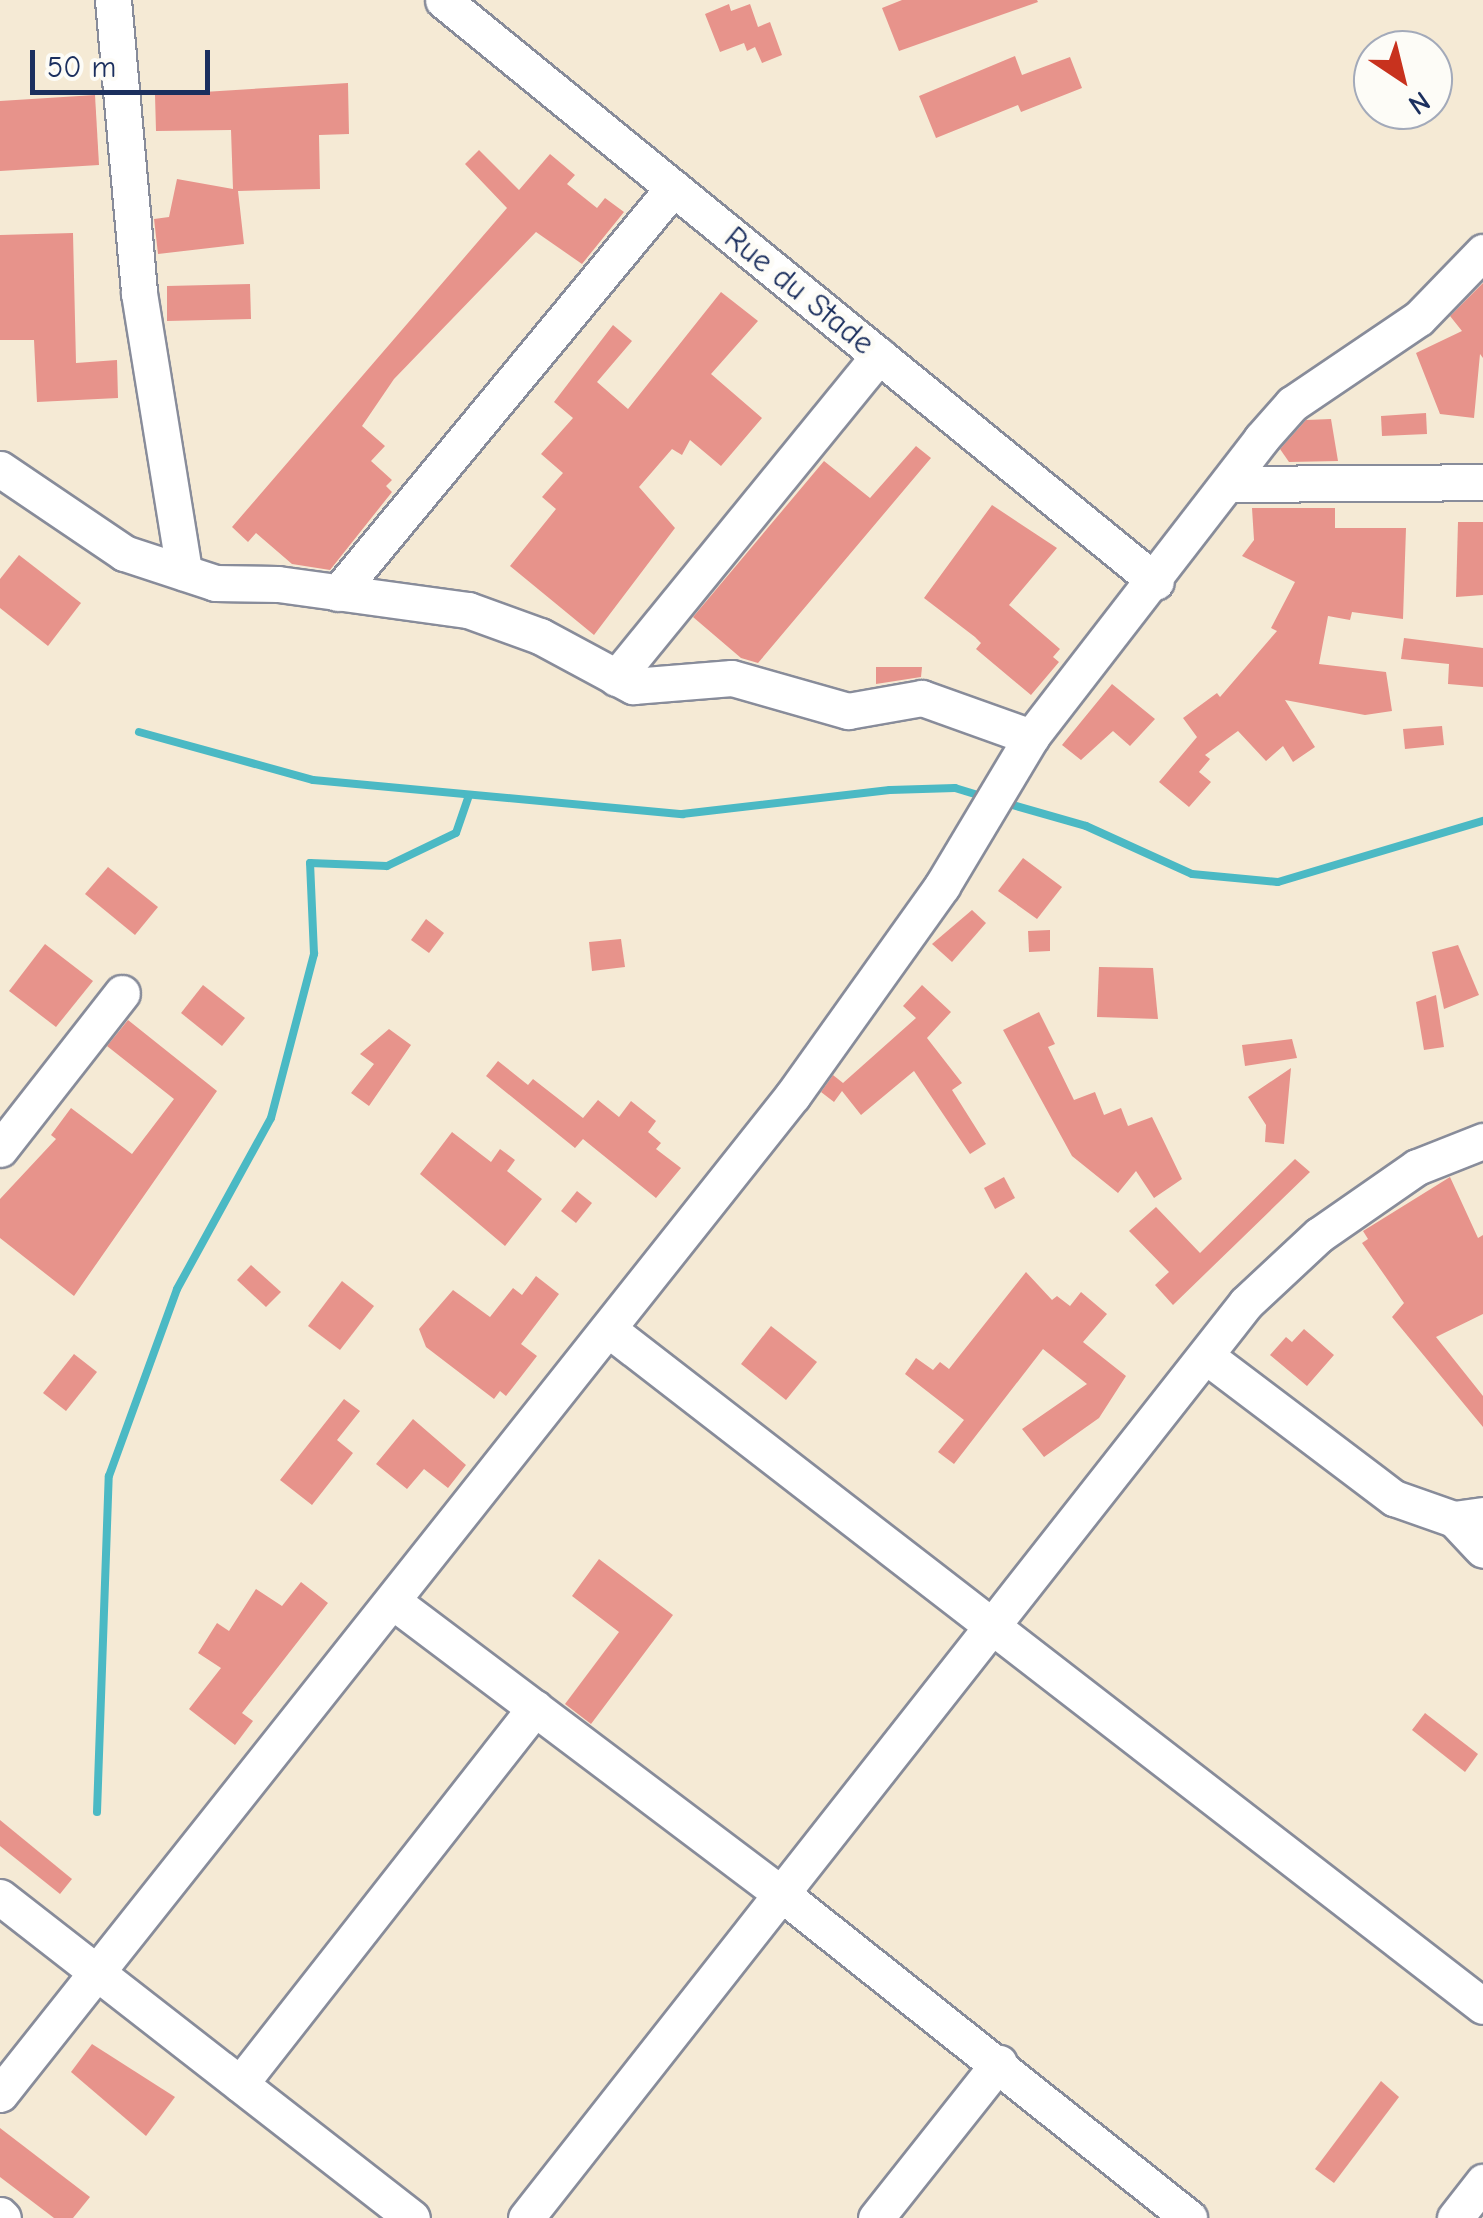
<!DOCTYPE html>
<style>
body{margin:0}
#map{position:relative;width:1483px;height:2218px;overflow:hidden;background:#f5ead5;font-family:"Comic Neue",sans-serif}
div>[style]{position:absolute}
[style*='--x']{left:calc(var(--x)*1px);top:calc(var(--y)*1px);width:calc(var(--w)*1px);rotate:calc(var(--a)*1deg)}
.stream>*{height:8px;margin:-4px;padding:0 4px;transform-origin:4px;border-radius:4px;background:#4bb9c4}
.building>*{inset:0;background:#e7938b}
.roads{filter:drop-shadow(2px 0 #888c9a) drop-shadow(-2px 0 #888c9a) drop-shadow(0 2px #888c9a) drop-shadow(0 -2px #888c9a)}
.minor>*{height:35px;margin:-17.5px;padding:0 17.5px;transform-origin:17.5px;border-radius:17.5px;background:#fff}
span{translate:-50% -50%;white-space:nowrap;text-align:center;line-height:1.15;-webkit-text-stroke:10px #fdfcf7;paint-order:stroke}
.street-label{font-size:32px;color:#1b2f5e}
.north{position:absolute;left:1353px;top:30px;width:100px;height:100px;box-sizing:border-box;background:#fdfcf7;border:2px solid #a3aaba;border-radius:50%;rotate:145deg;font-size:28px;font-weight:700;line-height:40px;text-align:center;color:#1b2f5e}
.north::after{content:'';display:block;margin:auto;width:35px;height:45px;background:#c8321e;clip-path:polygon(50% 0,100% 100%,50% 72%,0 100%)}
.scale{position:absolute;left:30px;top:50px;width:180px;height:45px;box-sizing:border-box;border:5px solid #1b2f5e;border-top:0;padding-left:12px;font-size:30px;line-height:35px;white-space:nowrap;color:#1b2f5e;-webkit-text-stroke:8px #fdfcf7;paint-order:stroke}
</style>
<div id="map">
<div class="stream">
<i style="--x:139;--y:732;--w:180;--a:15.4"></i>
<i style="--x:313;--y:780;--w:371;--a:5.3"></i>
<i style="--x:682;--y:814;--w:209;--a:-6.6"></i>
<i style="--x:890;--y:790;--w:65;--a:-1.8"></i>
<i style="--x:955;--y:788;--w:30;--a:17"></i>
<i style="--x:1002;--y:802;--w:87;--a:15.9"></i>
<i style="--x:1086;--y:826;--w:116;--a:24.4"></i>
<i style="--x:1192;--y:874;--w:86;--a:5.3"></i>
<i style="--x:1278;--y:882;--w:214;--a:-16.6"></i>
<i style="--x:97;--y:1812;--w:336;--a:-88"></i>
<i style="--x:109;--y:1476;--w:199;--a:-70"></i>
<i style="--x:177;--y:1289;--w:195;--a:-61.2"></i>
<i style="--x:271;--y:1118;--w:170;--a:-75.3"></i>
<i style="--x:314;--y:954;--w:91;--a:-92.5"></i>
<i style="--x:310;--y:863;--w:77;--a:2.2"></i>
<i style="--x:387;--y:866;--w:76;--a:-25.6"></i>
<i style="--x:456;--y:833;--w:39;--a:-71"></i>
</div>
<div class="building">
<i style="clip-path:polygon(902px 0,1037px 0,1038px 2px,899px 51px,882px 8px)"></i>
<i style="clip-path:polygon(729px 4px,731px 11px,750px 4px,758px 27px,770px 22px,782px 55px,762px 63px,755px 47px,747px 51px,744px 43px,720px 52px,705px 14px)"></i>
<i style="clip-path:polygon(1015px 56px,1022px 75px,1070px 57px,1082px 88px,1021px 112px,1018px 105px,936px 138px,919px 96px)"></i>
<i style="clip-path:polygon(348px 83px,349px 134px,319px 135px,320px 189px,238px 191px,244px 244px,158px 254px,154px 219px,169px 217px,177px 179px,233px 189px,231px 130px,156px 131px,155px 95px)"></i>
<i style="clip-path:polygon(95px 95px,99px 165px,0 171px,0 101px)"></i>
<i style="clip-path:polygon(479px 150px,519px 190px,550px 154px,575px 175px,567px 184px,597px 208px,605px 198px,624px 212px,582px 264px,536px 232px,394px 379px,362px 426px,385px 446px,371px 461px,392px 480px,386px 486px,392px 492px,330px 570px,292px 564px,256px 533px,248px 542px,232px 527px,507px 208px,465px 164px)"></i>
<i style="clip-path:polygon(73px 233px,76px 363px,117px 360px,118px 398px,37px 402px,34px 340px,0 340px,0 235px)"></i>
<i style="clip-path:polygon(1483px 283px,1483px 358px,1480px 354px,1474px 418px,1440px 414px,1416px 353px,1462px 331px,1450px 316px)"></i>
<i style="clip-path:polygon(250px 284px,251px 319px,167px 321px,167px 286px)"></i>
<i style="clip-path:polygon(721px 292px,758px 321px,711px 374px,762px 418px,721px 466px,690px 440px,682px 455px,672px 449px,639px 487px,675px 528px,594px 635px,510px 566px,556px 509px,542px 497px,563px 473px,541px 454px,573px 418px,554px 402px,613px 325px,632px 341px,597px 382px,628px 409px)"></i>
<i style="clip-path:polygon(1426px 413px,1427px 434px,1382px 436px,1381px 416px)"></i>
<i style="clip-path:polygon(1331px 419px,1338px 461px,1289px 462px,1280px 449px,1306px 420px)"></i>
<i style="clip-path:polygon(916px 446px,931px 458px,758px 663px,741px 658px,693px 617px,824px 461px,870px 498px)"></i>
<i style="clip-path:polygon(992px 505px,1057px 548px,1009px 605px,1060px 649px,1053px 657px,1059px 662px,1031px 695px,976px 649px,981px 643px,975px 637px,924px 598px)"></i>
<i style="clip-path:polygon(1252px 508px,1335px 508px,1335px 528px,1406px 528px,1403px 619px,1352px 612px,1350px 620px,1328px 616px,1319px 664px,1386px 672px,1392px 711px,1365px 715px,1285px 700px,1315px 747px,1293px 762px,1283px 746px,1266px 761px,1238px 731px,1205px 755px,1210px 759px,1199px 772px,1211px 782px,1189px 807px,1159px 782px,1197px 737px,1183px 718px,1217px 693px,1220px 697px,1277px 631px,1271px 628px,1295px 582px,1242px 556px,1254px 540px)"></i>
<i style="clip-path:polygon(1458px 522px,1483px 522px,1483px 595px,1456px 597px)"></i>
<i style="clip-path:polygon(19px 555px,81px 603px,48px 646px,0 608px,0 579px)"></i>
<i style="clip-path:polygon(1404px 638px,1483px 648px,1483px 687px,1448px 684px,1449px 664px,1401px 659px)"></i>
<i style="clip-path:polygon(876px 667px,922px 667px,921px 677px,876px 684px)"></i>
<i style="clip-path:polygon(1112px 684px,1155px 719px,1130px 746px,1113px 731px,1081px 760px,1062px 745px)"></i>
<i style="clip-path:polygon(1442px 726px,1444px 745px,1405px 749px,1403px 729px)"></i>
<i style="clip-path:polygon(1023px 858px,1062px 887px,1037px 919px,998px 891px)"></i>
<i style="clip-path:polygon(108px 867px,158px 907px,135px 935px,85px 894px)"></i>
<i style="clip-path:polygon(972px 910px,986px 923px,952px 962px,932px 944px)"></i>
<i style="clip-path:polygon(426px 919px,444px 933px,429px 953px,411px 940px)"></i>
<i style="clip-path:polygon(1050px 930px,1050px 951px,1029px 952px,1028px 931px)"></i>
<i style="clip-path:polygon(621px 939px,625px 967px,592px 971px,589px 942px)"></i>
<i style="clip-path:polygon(45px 944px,93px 981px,56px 1027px,9px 991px)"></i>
<i style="clip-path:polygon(1458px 945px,1479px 995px,1444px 1009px,1432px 952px)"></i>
<i style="clip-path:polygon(1099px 967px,1153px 968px,1158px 1019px,1097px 1017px)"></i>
<i style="clip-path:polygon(203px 985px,245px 1018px,222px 1046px,181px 1013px)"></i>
<i style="clip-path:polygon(922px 985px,951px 1012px,927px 1038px,962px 1083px,952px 1090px,986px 1144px,970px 1154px,914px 1071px,861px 1115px,842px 1091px,834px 1102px,821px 1092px,833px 1075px,843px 1083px,916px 1018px,903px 1006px)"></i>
<i style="clip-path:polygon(1436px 995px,1444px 1047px,1424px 1050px,1416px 1002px)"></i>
<i style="clip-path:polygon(1039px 1012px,1055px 1044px,1048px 1047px,1074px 1100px,1095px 1092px,1104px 1115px,1121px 1108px,1128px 1126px,1152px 1117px,1182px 1179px,1154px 1198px,1136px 1171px,1118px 1193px,1072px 1156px,1003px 1030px)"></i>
<i style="clip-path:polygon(128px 1020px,217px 1091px,74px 1296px,0 1238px,0 1199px,56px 1139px,51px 1135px,71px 1108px,132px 1154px,174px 1099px,107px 1046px)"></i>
<i style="clip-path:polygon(389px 1029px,411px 1045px,369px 1106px,351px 1093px,374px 1064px,360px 1054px)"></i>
<i style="clip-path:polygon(1292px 1039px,1297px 1058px,1245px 1066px,1242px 1045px)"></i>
<i style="clip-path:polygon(498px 1061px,528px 1085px,533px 1079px,583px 1118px,598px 1100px,619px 1117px,631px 1101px,656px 1121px,648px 1132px,661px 1143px,656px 1149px,681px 1168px,656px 1198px,583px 1139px,575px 1148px,486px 1076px)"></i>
<i style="clip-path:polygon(1291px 1068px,1284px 1144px,1265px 1142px,1266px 1125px,1248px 1097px)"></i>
<i style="clip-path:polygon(452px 1132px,491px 1162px,500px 1149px,515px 1160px,507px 1171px,542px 1199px,505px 1246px,420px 1174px)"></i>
<i style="clip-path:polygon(1295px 1159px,1310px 1172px,1173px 1305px,1155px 1285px,1169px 1272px,1129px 1231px,1156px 1207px,1200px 1253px)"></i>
<i style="clip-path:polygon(1004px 1177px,1015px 1198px,995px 1209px,984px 1188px)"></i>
<i style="clip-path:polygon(1450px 1177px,1478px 1238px,1483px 1235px,1483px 1314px,1436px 1337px,1483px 1396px,1483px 1427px,1392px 1317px,1404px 1303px,1362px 1243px,1368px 1239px,1363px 1231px)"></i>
<i style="clip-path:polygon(577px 1191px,592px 1203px,576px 1223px,561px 1211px)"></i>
<i style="clip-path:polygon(251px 1265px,281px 1292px,266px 1307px,237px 1280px)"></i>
<i style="clip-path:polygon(1026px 1272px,1052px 1300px,1057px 1296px,1070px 1306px,1081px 1292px,1107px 1314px,1083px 1342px,1126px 1376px,1099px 1418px,1044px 1457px,1022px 1429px,1087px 1384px,1043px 1349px,954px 1464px,938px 1452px,964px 1420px,905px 1374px,916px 1358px,933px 1370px,940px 1362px,949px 1369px)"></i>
<i style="clip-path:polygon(536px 1276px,559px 1294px,521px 1344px,537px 1356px,506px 1396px,500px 1391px,494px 1399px,426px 1347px,419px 1329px,453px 1290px,490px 1317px,513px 1288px,522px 1295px)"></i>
<i style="clip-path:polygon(342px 1281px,374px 1306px,340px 1350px,308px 1326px)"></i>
<i style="clip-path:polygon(771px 1326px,817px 1362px,786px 1400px,741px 1364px)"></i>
<i style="clip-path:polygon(1304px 1329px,1334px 1355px,1307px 1386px,1270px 1355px,1286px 1337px,1292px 1342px)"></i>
<i style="clip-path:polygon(74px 1354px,97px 1372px,66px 1411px,43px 1393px)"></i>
<i style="clip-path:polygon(344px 1399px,360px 1411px,337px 1440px,353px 1453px,312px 1505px,280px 1480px)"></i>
<i style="clip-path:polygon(413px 1419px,466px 1465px,448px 1488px,424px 1469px,407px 1489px,376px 1464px)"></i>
<i style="clip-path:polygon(599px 1559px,673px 1615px,591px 1724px,565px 1704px,619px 1632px,572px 1596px)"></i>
<i style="clip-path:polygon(301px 1582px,328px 1603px,242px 1713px,253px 1721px,235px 1745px,189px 1709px,221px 1668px,198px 1653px,217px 1623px,229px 1631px,256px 1589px,282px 1606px)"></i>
<i style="clip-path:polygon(1425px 1713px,1478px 1754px,1465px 1772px,1412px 1730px)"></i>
<i style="clip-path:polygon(0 1820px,72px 1879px,60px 1894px,0 1846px)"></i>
<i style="clip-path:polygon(92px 2044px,175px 2097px,146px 2136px,71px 2072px)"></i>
<i style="clip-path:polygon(1381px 2081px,1399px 2097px,1334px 2183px,1315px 2169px)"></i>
<i style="clip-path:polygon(0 2128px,90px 2197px,73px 2218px,54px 2218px,0 2177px)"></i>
</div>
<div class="roads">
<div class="minor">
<i style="--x:113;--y:0;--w:294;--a:84.9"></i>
<i style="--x:139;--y:293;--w:283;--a:80.8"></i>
<i style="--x:443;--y:0;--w:920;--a:39.22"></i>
<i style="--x:0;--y:469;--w:150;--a:34.1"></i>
<i style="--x:124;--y:553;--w:96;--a:18.2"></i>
<i style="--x:215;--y:583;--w:63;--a:0.9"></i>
<i style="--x:278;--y:584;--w:192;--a:7.8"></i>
<i style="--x:468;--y:610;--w:77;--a:19.9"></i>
<i style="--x:540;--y:636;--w:106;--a:28.3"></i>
<i style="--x:633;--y:686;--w:99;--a:-4.6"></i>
<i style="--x:732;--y:678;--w:121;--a:15.9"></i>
<i style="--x:848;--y:711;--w:75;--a:-10"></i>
<i style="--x:922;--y:698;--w:116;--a:19.7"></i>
<i style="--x:1228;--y:484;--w:255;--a:-0.4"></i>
<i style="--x:338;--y:593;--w:526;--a:-50.4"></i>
<i style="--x:616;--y:678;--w:416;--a:-50.8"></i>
<i style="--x:0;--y:1149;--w:198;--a:-52"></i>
<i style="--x:608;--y:1329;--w:1106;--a:37.73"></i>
<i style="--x:1206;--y:1356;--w:236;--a:37.1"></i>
<i style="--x:1394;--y:1498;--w:64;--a:19.3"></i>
<i style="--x:1454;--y:1519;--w:29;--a:-8"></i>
<i style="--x:1454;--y:1519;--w:42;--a:46.9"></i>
<i style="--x:395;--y:1603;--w:486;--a:37"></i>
<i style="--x:783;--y:1895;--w:519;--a:38.5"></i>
<i style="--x:0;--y:1897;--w:522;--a:37.92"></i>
<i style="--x:240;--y:2084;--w:478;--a:-51.9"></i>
<i style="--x:0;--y:2094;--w:1275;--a:-51.56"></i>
<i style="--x:793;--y:1095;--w:257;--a:-54.5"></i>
<i style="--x:942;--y:886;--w:174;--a:-59.1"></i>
<i style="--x:1031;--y:737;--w:376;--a:-52.3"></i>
<i style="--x:1261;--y:439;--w:47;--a:-48.5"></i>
<i style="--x:1292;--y:404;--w:153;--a:-34.1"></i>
<i style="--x:1419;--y:318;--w:92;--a:-45.9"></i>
<i style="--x:0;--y:2215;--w:4;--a:45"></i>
<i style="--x:526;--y:2218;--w:1164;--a:-51.8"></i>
<i style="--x:1246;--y:1303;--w:100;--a:-43"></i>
<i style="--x:1319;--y:1235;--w:119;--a:-34.8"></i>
<i style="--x:1417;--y:1167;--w:71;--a:-21.5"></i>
<i style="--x:876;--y:2218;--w:198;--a:-51.6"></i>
<i style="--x:1455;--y:2218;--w:46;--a:-52.1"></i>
</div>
</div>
<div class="street-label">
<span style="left:799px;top:291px;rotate:39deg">Rue du Stade</span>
</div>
<div class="north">N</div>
<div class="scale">50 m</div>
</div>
